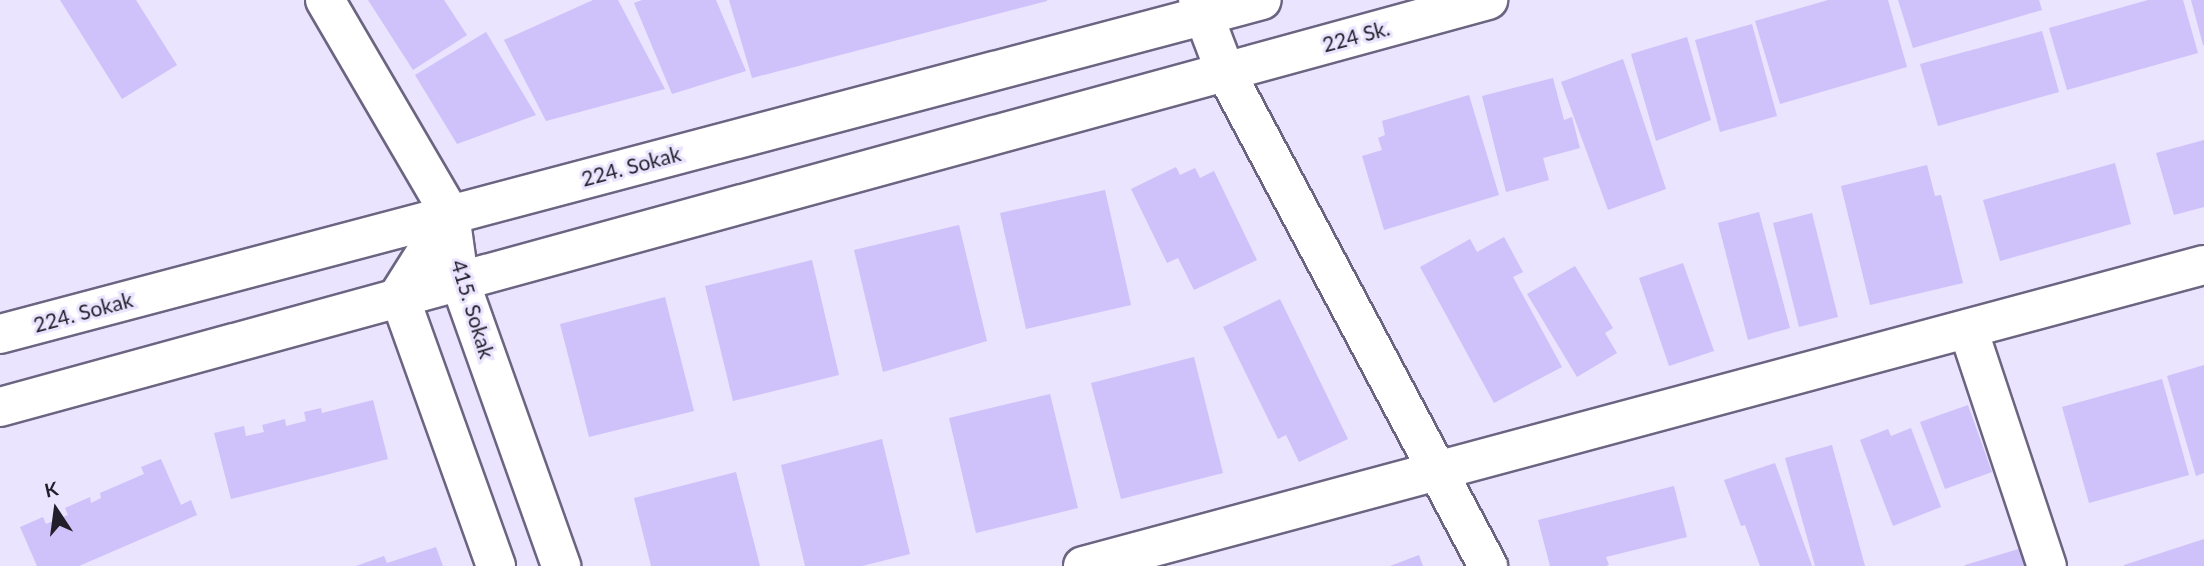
<!DOCTYPE html>
<style>
body{margin:0}
#map{position:relative;width:2204px;height:566px;overflow:hidden;background:#eae4ff;font-family:Lato,sans-serif}
div>[style]{position:absolute}
[style*='--x']{left:calc(var(--x)*1px);top:calc(var(--y)*1px);width:calc(var(--w)*1px);rotate:calc(var(--a)*1deg)}
.building>*{inset:0;background:#cfc1f9}
.roads{filter:drop-shadow(2px 0 #6c6582) drop-shadow(-2px 0 #6c6582) drop-shadow(0 2px #6c6582) drop-shadow(0 -2px #6c6582)}
.minor>*{height:38px;margin:-19px;padding:0 19px;transform-origin:19px;border-radius:19px;background:#fff}
.tertiary>*{height:38px;margin:-19px;padding:0 19px;transform-origin:19px;border-radius:19px;background:#fff}
span{translate:-50% -50%;white-space:nowrap;text-align:center;line-height:1.15;-webkit-text-stroke:6px #eae4ff;paint-order:stroke}
.street-label{font-size:21px;color:#221f2b}
.north{position:absolute;left:21px;top:475px;width:70px;height:70px;-webkit-text-stroke:5px #eae4ff;paint-order:stroke;rotate:347deg;font-size:19px;font-weight:700;line-height:28px;text-align:center;color:#221f2b}
.north::after{content:'';display:block;margin:auto;width:24px;height:32px;background:#221f2b;clip-path:polygon(50% 0,100% 100%,50% 72%,0 100%)}
</style>
<div id="map">
<div class="building">
<i style="clip-path:polygon(60px 0,136px 0,177px 65px,122px 99px)"></i>
<i style="clip-path:polygon(368px 0,444px 0,467px 35px,413px 70px)"></i>
<i style="clip-path:polygon(593px 0,618px 0,665px 89px,546px 121px,504px 40px)"></i>
<i style="clip-path:polygon(642px 0,716px 0,746px 71px,672px 94px,634px 3px)"></i>
<i style="clip-path:polygon(729px 0,1047px 0,1047px 1px,752px 78px)"></i>
<i style="clip-path:polygon(1828px 0,1888px 0,1907px 67px,1780px 104px,1755px 21px)"></i>
<i style="clip-path:polygon(1898px 0,2039px 0,2042px 10px,1913px 48px)"></i>
<i style="clip-path:polygon(2148px 0,2183px 0,2198px 53px,2067px 90px,2049px 28px)"></i>
<i style="clip-path:polygon(2191px 0,2204px 0,2204px 45px,2203px 45px)"></i>
<i style="clip-path:polygon(1752px 24px,1777px 116px,1720px 132px,1695px 40px)"></i>
<i style="clip-path:polygon(2042px 31px,2059px 92px,1938px 126px,1920px 64px)"></i>
<i style="clip-path:polygon(486px 32px,536px 115px,457px 144px,415px 75px)"></i>
<i style="clip-path:polygon(1687px 37px,1711px 120px,1656px 141px,1631px 54px)"></i>
<i style="clip-path:polygon(1623px 59px,1666px 189px,1608px 210px,1561px 82px)"></i>
<i style="clip-path:polygon(1553px 78px,1564px 120px,1572px 117px,1580px 148px,1543px 158px,1549px 180px,1506px 192px,1482px 96px)"></i>
<i style="clip-path:polygon(1469px 95px,1499px 195px,1384px 230px,1362px 156px,1382px 150px,1378px 138px,1385px 135px,1382px 121px)"></i>
<i style="clip-path:polygon(2204px 140px,2204px 207px,2174px 215px,2156px 153px)"></i>
<i style="clip-path:polygon(2115px 163px,2131px 224px,2000px 261px,1983px 200px)"></i>
<i style="clip-path:polygon(1927px 165px,1935px 196px,1941px 195px,1963px 283px,1870px 305px,1841px 186px)"></i>
<i style="clip-path:polygon(1176px 167px,1180px 175px,1195px 168px,1200px 178px,1214px 171px,1257px 260px,1194px 290px,1178px 258px,1167px 263px,1131px 189px)"></i>
<i style="clip-path:polygon(1105px 190px,1131px 305px,1026px 329px,1000px 213px)"></i>
<i style="clip-path:polygon(1759px 212px,1790px 328px,1748px 340px,1718px 223px)"></i>
<i style="clip-path:polygon(1812px 213px,1838px 317px,1799px 327px,1773px 223px)"></i>
<i style="clip-path:polygon(959px 225px,987px 341px,883px 372px,854px 250px)"></i>
<i style="clip-path:polygon(1504px 237px,1523px 272px,1513px 277px,1562px 367px,1494px 403px,1420px 267px,1470px 239px,1477px 252px)"></i>
<i style="clip-path:polygon(812px 260px,839px 375px,733px 401px,705px 286px)"></i>
<i style="clip-path:polygon(1683px 263px,1714px 351px,1669px 366px,1639px 278px)"></i>
<i style="clip-path:polygon(1575px 266px,1613px 328px,1605px 333px,1617px 353px,1577px 377px,1527px 294px)"></i>
<i style="clip-path:polygon(665px 297px,694px 411px,589px 437px,560px 324px)"></i>
<i style="clip-path:polygon(1280px 299px,1348px 439px,1299px 462px,1286px 435px,1278px 439px,1223px 327px)"></i>
<i style="clip-path:polygon(1194px 357px,1223px 473px,1121px 499px,1091px 383px)"></i>
<i style="clip-path:polygon(2204px 365px,2204px 473px,2196px 476px,2167px 376px)"></i>
<i style="clip-path:polygon(2162px 379px,2189px 475px,2089px 503px,2062px 407px)"></i>
<i style="clip-path:polygon(1050px 394px,1078px 508px,976px 533px,949px 418px)"></i>
<i style="clip-path:polygon(373px 400px,388px 459px,231px 499px,214px 433px,244px 426px,246px 436px,264px 432px,262px 425px,285px 419px,286px 426px,306px 421px,304px 412px,321px 408px,322px 413px)"></i>
<i style="clip-path:polygon(1968px 405px,1992px 472px,1945px 489px,1920px 422px)"></i>
<i style="clip-path:polygon(1911px 428px,1941px 507px,1893px 526px,1860px 440px,1888px 429px,1891px 436px)"></i>
<i style="clip-path:polygon(882px 439px,910px 554px,862px 566px,805px 566px,781px 465px)"></i>
<i style="clip-path:polygon(1832px 445px,1865px 566px,1815px 566px,1785px 458px)"></i>
<i style="clip-path:polygon(161px 459px,181px 505px,191px 500px,197px 515px,79px 566px,37px 566px,20px 527px,43px 517px,46px 524px,68px 515px,65px 508px,90px 497px,91px 503px,101px 498px,100px 493px,144px 474px,141px 467px)"></i>
<i style="clip-path:polygon(1775px 463px,1812px 566px,1760px 566px,1745px 525px,1741px 526px,1724px 480px)"></i>
<i style="clip-path:polygon(736px 472px,760px 566px,651px 566px,634px 498px)"></i>
<i style="clip-path:polygon(1674px 486px,1687px 537px,1606px 557px,1609px 565px,1605px 566px,1550px 566px,1538px 520px)"></i>
<i style="clip-path:polygon(2204px 539px,2204px 566px,2124px 566px,2124px 565px)"></i>
<i style="clip-path:polygon(436px 547px,443px 566px,356px 566px,384px 556px,387px 563px)"></i>
<i style="clip-path:polygon(2022px 548px,2027px 566px,1965px 566px,1965px 565px)"></i>
<i style="clip-path:polygon(1419px 555px,1423px 566px,1390px 566px)"></i>
</div>
<div class="roads">
<div class="minor">
<i style="--x:325;--y:0;--w:248;--a:59.7"></i>
<i style="--x:450;--y:214;--w:66;--a:82.1"></i>
<i style="--x:459;--y:279;--w:305;--a:70.4"></i>
<i style="--x:1198;--y:0;--w:76;--a:69.2"></i>
<i style="--x:1225;--y:71;--w:561;--a:62.02"></i>
<i style="--x:450;--y:214;--w:96;--a:122.2"></i>
<i style="--x:399;--y:295;--w:288;--a:70.3"></i>
<i style="--x:1968;--y:329;--w:250;--a:71.6"></i>
<i style="--x:1083;--y:566;--w:1161;--a:-15.03"></i>
</div>
<div class="tertiary">
<i style="--x:0;--y:334;--w:1305;--a:-14.82"></i>
<i style="--x:0;--y:407;--w:1543;--a:-15.3"></i>
</div>
</div>
<div class="street-label">
<span style="left:1356px;top:36px;rotate:-15deg">224 Sk.</span>
<span style="left:631px;top:166px;rotate:-15deg">224. Sokak</span>
<span style="left:473px;top:309px;rotate:73deg">415. Sokak</span>
<span style="left:83px;top:312px;rotate:-15deg">224. Sokak</span>
</div>
<div class="north">K</div>
</div>
